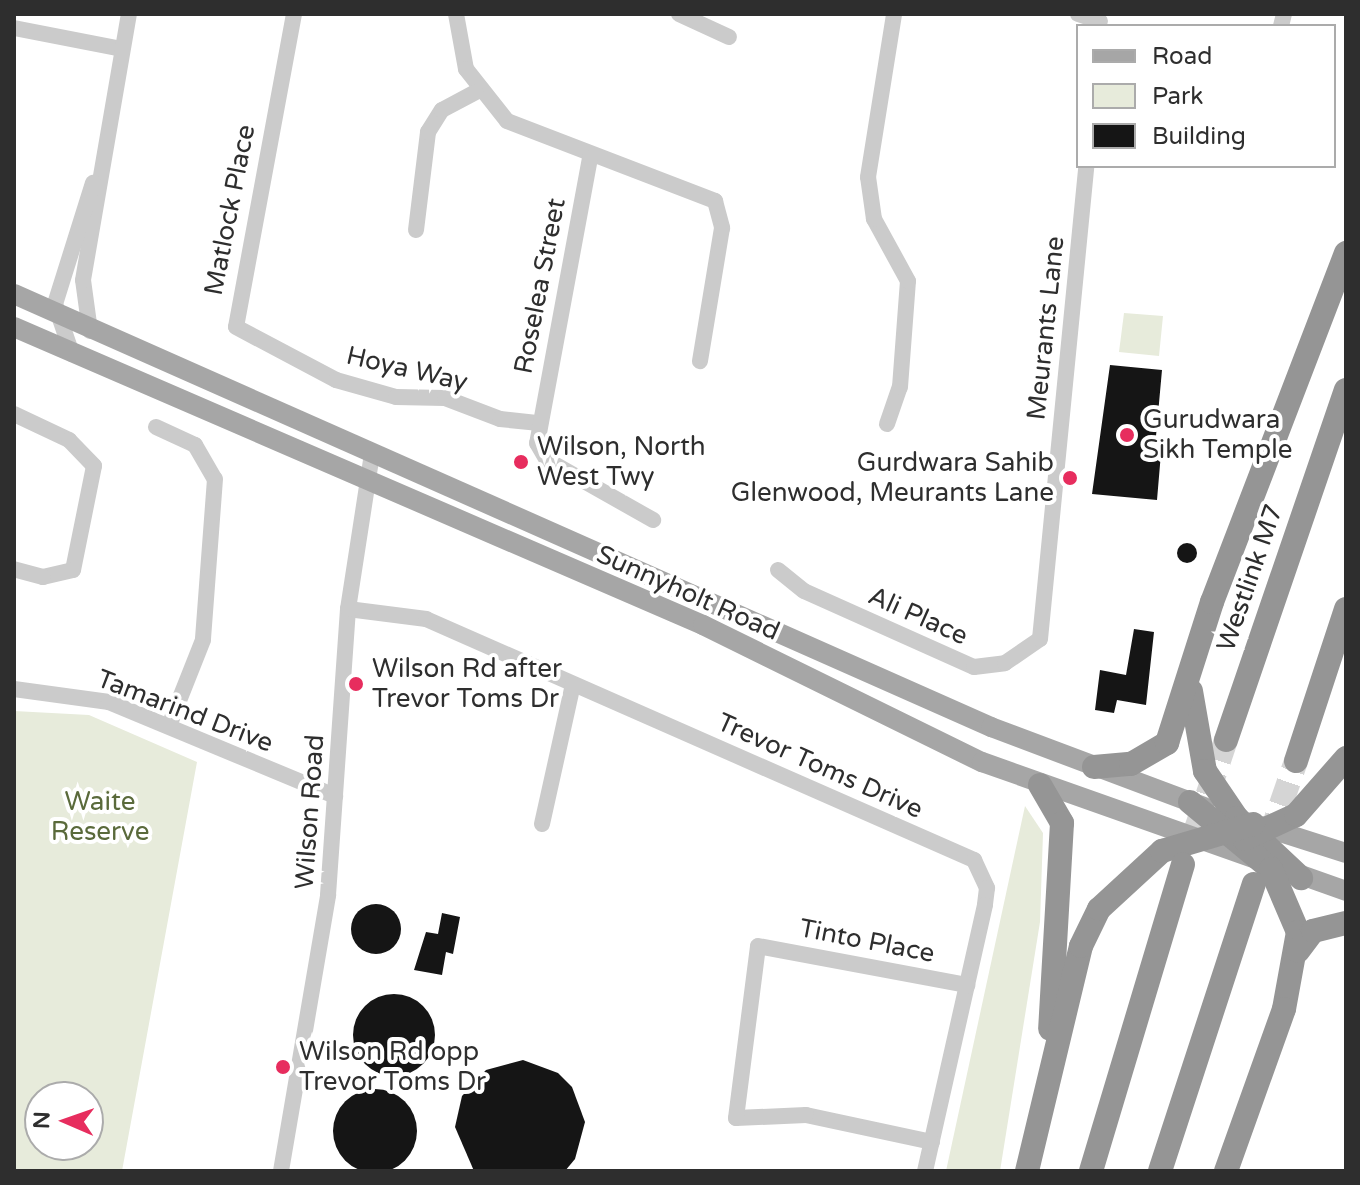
<!DOCTYPE html>
<style>
body{margin:0}
#map{position:relative;width:1360px;height:1185px;overflow:hidden;background:#fff;font-family:"Varela Round",sans-serif}
div>[style]{position:absolute}
[style*='--x']{left:calc(var(--x)*1px);top:calc(var(--y)*1px);width:calc(var(--w)*1px);rotate:calc(var(--a)*1deg)}
.green>*{inset:0;background:#e7ebdb}
.building>*{inset:0;background:#151515}
.round{border-radius:50%}
.highway-tunnel>*{height:24px;margin-top:-12px;transform-origin:0;background:repeating-linear-gradient(90deg,#d5d5d5 0 24px,transparent 0 36px)}
.minor>*{height:16px;margin:-8px;padding:0 8px;transform-origin:8px;border-radius:8px;background:#cbcbcb}
.major>*{height:20px;margin:-10px;padding:0 10px;transform-origin:10px;border-radius:10px;background:#a6a6a6}
.highway>*{height:24px;margin:-12px;padding:0 12px;transform-origin:12px;border-radius:12px;background:#959595}
.dots>*{width:22px;height:22px;translate:-50% -50%;box-sizing:border-box;border:4px solid #fff;border-radius:50%}
span{translate:-50% -50%;white-space:nowrap;text-align:center;line-height:1.15;-webkit-text-stroke:8px #fff;paint-order:stroke}
.street-label{font-size:26px;color:#2e2e2e}
.poi-label{font-size:26px;color:#2e2e2e}
.left{translate:0 -50%;text-align:left}
.right{translate:-100% -50%;text-align:right}
.park-label{font-size:26px;color:#5a6a3b}
.frame{position:absolute;inset:0;border:16px solid #2e2e2e;pointer-events:none}
.legend{position:absolute;left:1076px;top:24px;width:260px;height:144px;box-sizing:border-box;background:#fff;border:2px solid #ababab;margin:0;padding:10px 14px;list-style:none;font-size:24px;color:#2e2e2e}
.legend li{display:flex;align-items:center;gap:16px;height:40px}
.legend b{width:40px;border:2px solid #ababab}
.north{position:absolute;left:24px;top:1081px;width:80px;height:80px;box-sizing:border-box;background:#fff;border:2px solid #ababab;border-radius:50%;rotate:272deg;font-size:22px;font-weight:700;line-height:32px;text-align:center;color:#2e2e2e}
.north::after{content:'';display:block;margin:auto;width:28px;height:36px;background:#e72d5e;clip-path:polygon(50% 0,100% 100%,50% 72%,0 100%)}
</style>
<div id="map">
<div class="green">
<i style="clip-path:polygon(1124px 313px,1163px 316px,1159px 356px,1119px 352px)"></i>
<i style="clip-path:polygon(evenodd,14px 711px,89px 715px,197px 762px,122px 1171px,14px 1171px,14px 711px,40px 1097px,88px 1097px,88px 1145px,40px 1145px,40px 1097px)"></i>
<i style="clip-path:polygon(1025px 806px,1043px 833px,1040px 922px,1000px 1171px,946px 1171px)"></i>
</div>
<div class="building">
<i style="clip-path:polygon(1110px 365px,1162px 370px,1156px 436px,1169px 446px,1169px 454px,1161px 453px,1157px 500px,1092px 494px)"></i>
<i class="round" style="left:1177px;top:543px;width:20px;height:20px"></i>
<i style="clip-path:polygon(1134px 629px,1154px 632px,1146px 705px,1117px 700px,1114px 713px,1095px 710px,1100px 670px,1126px 675px)"></i>
<i class="round" style="left:351px;top:904px;width:50px;height:50px"></i>
<i style="clip-path:polygon(442px 913px,460px 917px,453px 954px,446px 952px,442px 975px,414px 970px,426px 932px,438px 934px)"></i>
<i class="round" style="left:353px;top:994px;width:82px;height:82px"></i>
<i style="clip-path:polygon(523px 1060px,558px 1073px,572px 1087px,585px 1122px,575px 1159px,565px 1171px,474px 1171px,455px 1127px,462px 1096px,486px 1070px)"></i>
<i class="round" style="left:333px;top:1089px;width:84px;height:84px"></i>
</div>
<div class="highway-tunnel">
<i style="--x:1196;--y:829;--w:94;--a:-71.4"></i>
<i style="--x:1269;--y:839;--w:83;--a:-70.9"></i>
</div>
<div class="minor">
<i style="--x:294;--y:14;--w:318;--a:100.5"></i>
<i style="--x:236;--y:327;--w:113;--a:27.9"></i>
<i style="--x:336;--y:380;--w:62;--a:15.8"></i>
<i style="--x:396;--y:397;--w:49;--a:1.2"></i>
<i style="--x:445;--y:398;--w:59;--a:20.9"></i>
<i style="--x:500;--y:419;--w:37;--a:6"></i>
<i style="--x:456;--y:14;--w:56;--a:79.7"></i>
<i style="--x:466;--y:69;--w:66;--a:51.7"></i>
<i style="--x:507;--y:121;--w:223;--a:21"></i>
<i style="--x:715;--y:201;--w:28;--a:75"></i>
<i style="--x:722;--y:228;--w:135;--a:99.4"></i>
<i style="--x:679;--y:14;--w:55;--a:24.7"></i>
<i style="--x:1078;--y:14;--w:23;--a:18"></i>
<i style="--x:1281;--y:26;--w:12;--a:-76"></i>
<i style="--x:14;--y:28;--w:110;--a:11"></i>
<i style="--x:590;--y:158;--w:290;--a:100.5"></i>
<i style="--x:537;--y:443;--w:20;--a:60"></i>
<i style="--x:547;--y:460;--w:122;--a:29.5"></i>
<i style="--x:416;--y:230;--w:99;--a:-83"></i>
<i style="--x:428;--y:132;--w:26;--a:-58"></i>
<i style="--x:442;--y:110;--w:38;--a:-28"></i>
<i style="--x:90;--y:331;--w:51;--a:-97.8"></i>
<i style="--x:83;--y:280;--w:270;--a:-80.2"></i>
<i style="--x:72;--y:354;--w:53;--a:-108.8"></i>
<i style="--x:55;--y:304;--w:127;--a:-72.6"></i>
<i style="--x:14;--y:414;--w:61;--a:25.3"></i>
<i style="--x:69;--y:440;--w:36;--a:46"></i>
<i style="--x:94;--y:466;--w:106;--a:101.4"></i>
<i style="--x:73;--y:570;--w:31;--a:167"></i>
<i style="--x:43;--y:577;--w:30;--a:-165"></i>
<i style="--x:887;--y:424;--w:39;--a:-71"></i>
<i style="--x:900;--y:387;--w:106;--a:-85.7"></i>
<i style="--x:908;--y:281;--w:71;--a:-118.7"></i>
<i style="--x:874;--y:219;--w:42;--a:-98.1"></i>
<i style="--x:868;--y:177;--w:165;--a:-80.9"></i>
<i style="--x:156;--y:427;--w:43;--a:24.8"></i>
<i style="--x:195;--y:445;--w:39;--a:60"></i>
<i style="--x:215;--y:479;--w:161;--a:94.3"></i>
<i style="--x:203;--y:640;--w:92;--a:111.6"></i>
<i style="--x:778;--y:570;--w:33;--a:39"></i>
<i style="--x:804;--y:591;--w:186;--a:24.1"></i>
<i style="--x:974;--y:667;--w:31;--a:-7"></i>
<i style="--x:1005;--y:663;--w:42;--a:-34.4"></i>
<i style="--x:1040;--y:639;--w:475;--a:-84.4"></i>
<i style="--x:348;--y:609;--w:79;--a:7.3"></i>
<i style="--x:426;--y:619;--w:599;--a:23.74"></i>
<i style="--x:974;--y:860;--w:31;--a:65"></i>
<i style="--x:987;--y:888;--w:17;--a:97"></i>
<i style="--x:985;--y:905;--w:273;--a:102.7"></i>
<i style="--x:14;--y:689;--w:96;--a:7.8"></i>
<i style="--x:109;--y:702;--w:245;--a:22.6"></i>
<i style="--x:542;--y:824;--w:143;--a:-77.5"></i>
<i style="--x:932;--y:1142;--w:129;--a:-167.9"></i>
<i style="--x:806;--y:1115;--w:70;--a:177.5"></i>
<i style="--x:736;--y:1118;--w:173;--a:-82.7"></i>
<i style="--x:758;--y:946;--w:213;--a:10.6"></i>
<i style="--x:281;--y:1171;--w:280;--a:-80.3"></i>
<i style="--x:328;--y:895;--w:287;--a:-86"></i>
<i style="--x:348;--y:609;--w:157;--a:-81.2"></i>
</div>
<div class="major">
<i style="--x:14;--y:294;--w:1069;--a:23.9"></i>
<i style="--x:991;--y:727;--w:228;--a:20.6"></i>
<i style="--x:14;--y:327;--w:751;--a:23.39"></i>
<i style="--x:703;--y:625;--w:311;--a:26.2"></i>
<i style="--x:982;--y:762;--w:386;--a:19.5"></i>
<i style="--x:1261;--y:826;--w:89;--a:17.6"></i>
</div>
<div class="highway">
<i style="--x:1191;--y:691;--w:81;--a:80.1"></i>
<i style="--x:1205;--y:771;--w:57;--a:55.8"></i>
<i style="--x:1237;--y:818;--w:88;--a:43.2"></i>
<i style="--x:1226;--y:740;--w:370;--a:-71.1"></i>
<i style="--x:1296;--y:761;--w:160;--a:-71.8"></i>
<i style="--x:1094;--y:767;--w:37;--a:-5"></i>
<i style="--x:1131;--y:764;--w:42;--a:-30.3"></i>
<i style="--x:1167;--y:743;--w:148;--a:-72.3"></i>
<i style="--x:1212;--y:602;--w:374;--a:-69"></i>
<i style="--x:1040;--y:785;--w:44;--a:59.9"></i>
<i style="--x:1062;--y:823;--w:206;--a:93.3"></i>
<i style="--x:1190;--y:802;--w:105;--a:39.6"></i>
<i style="--x:1271;--y:869;--w:69;--a:66.8"></i>
<i style="--x:1298;--y:932;--w:78;--a:100.3"></i>
<i style="--x:1284;--y:1009;--w:172;--a:109.7"></i>
<i style="--x:1244;--y:839;--w:57;--a:-24.8"></i>
<i style="--x:1296;--y:815;--w:76;--a:-48.7"></i>
<i style="--x:1298;--y:951;--w:25;--a:-53"></i>
<i style="--x:1313;--y:931;--w:34;--a:-14"></i>
<i style="--x:1027;--y:1171;--w:231;--a:-76.5"></i>
<i style="--x:1081;--y:946;--w:41;--a:-64.1"></i>
<i style="--x:1099;--y:909;--w:86;--a:-42.6"></i>
<i style="--x:1162;--y:851;--w:95;--a:-16.5"></i>
<i style="--x:1091;--y:1171;--w:320;--a:-73.3"></i>
<i style="--x:1160;--y:1171;--w:302;--a:-71.9"></i>
</div>
<div class="dots">
<i style="left:1127px;top:435px;background:#e72d5e"></i>
<i style="left:521px;top:462px;background:#e72d5e"></i>
<i style="left:1070px;top:478px;background:#e72d5e"></i>
<i style="left:356px;top:684px;background:#e72d5e"></i>
<i style="left:283px;top:1067px;background:#e72d5e"></i>
</div>
<div class="street-label">
<span style="left:230px;top:210px;rotate:-79deg">Matlock Place</span>
<span style="left:540px;top:286px;rotate:-79deg">Roselea Street</span>
<span style="left:1046px;top:328px;rotate:-84deg">Meurants Lane</span>
<span style="left:407px;top:369px;rotate:13deg">Hoya Way</span>
<span style="left:1250px;top:578px;rotate:-71deg">Westlink M7</span>
<span style="left:688px;top:593px;rotate:24deg">Sunnyholt Road</span>
<span style="left:918px;top:616px;rotate:24deg">Ali Place</span>
<span style="left:185px;top:711px;rotate:21deg">Tamarind Drive</span>
<span style="left:820px;top:766px;rotate:24deg">Trevor Toms Drive</span>
<span style="left:310px;top:812px;rotate:-86deg">Wilson Road</span>
<span style="left:867px;top:941px;rotate:11deg">Tinto Place</span>
</div>
<div class="poi-label">
<span class="left" style="left:1143px;top:435px">Gurudwara<br>Sikh Temple</span>
<span class="left" style="left:537px;top:462px">Wilson, North<br>West Twy</span>
<span class="right" style="left:1054px;top:478px">Gurdwara Sahib<br>Glenwood, Meurants Lane</span>
<span class="left" style="left:372px;top:684px">Wilson Rd after<br>Trevor Toms Dr</span>
<span class="left" style="left:299px;top:1067px">Wilson Rd opp<br>Trevor Toms Dr</span>
</div>
<div class="park-label">
<span style="left:100px;top:817px">Waite<br>Reserve</span>
</div>
<div class="frame"></div>
<ul class="legend">
<li><b style="height:10px;background:#a6a6a6"></b>Road</li>
<li><b style="height:22px;background:#e7ebdb"></b>Park</li>
<li><b style="height:22px;background:#151515"></b>Building</li>
</ul>
<div class="north">N</div>
</div>
